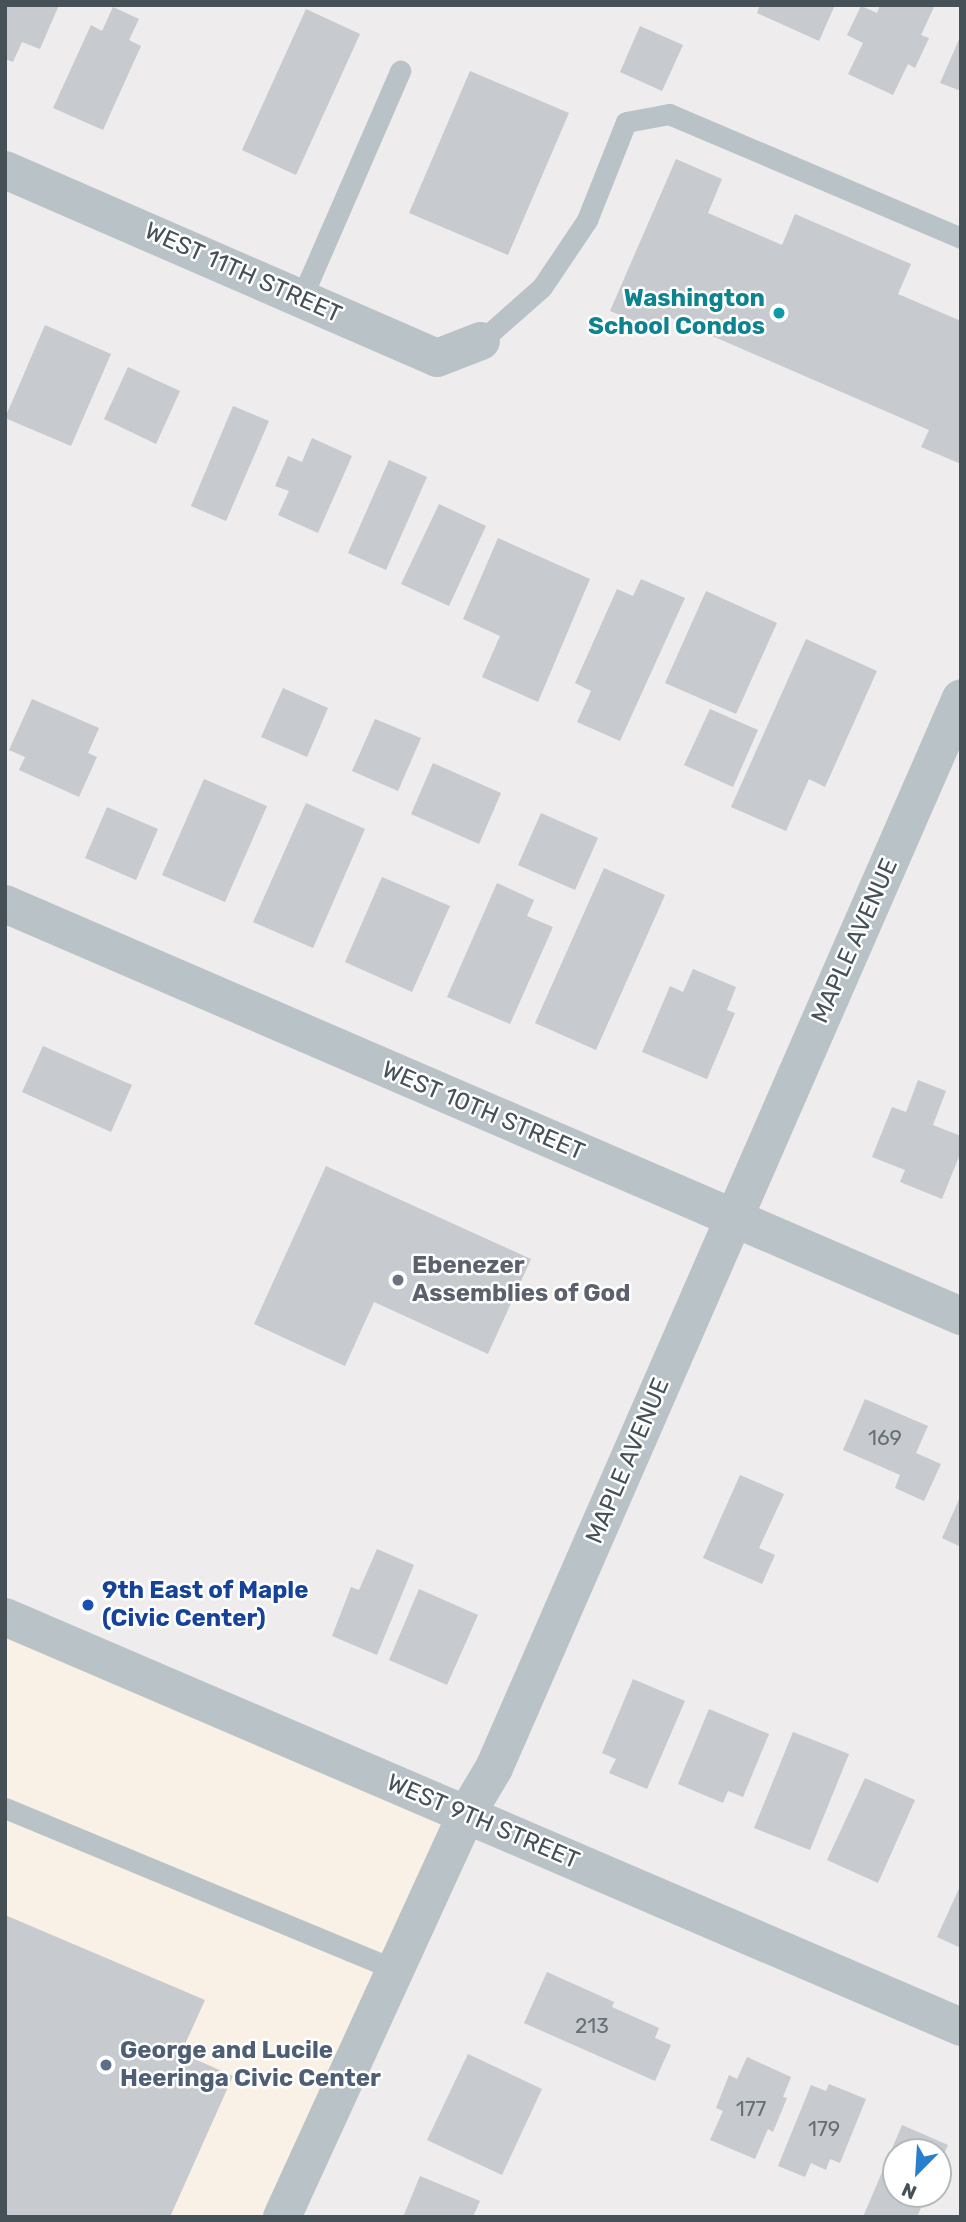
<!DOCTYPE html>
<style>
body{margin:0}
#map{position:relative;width:966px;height:2222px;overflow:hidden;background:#eeecec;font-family:Rubik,sans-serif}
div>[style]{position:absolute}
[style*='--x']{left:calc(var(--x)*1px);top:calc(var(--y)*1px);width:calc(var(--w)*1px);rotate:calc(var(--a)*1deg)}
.commercial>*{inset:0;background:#f9f1e5}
.building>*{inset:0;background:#c7cace}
.service>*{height:21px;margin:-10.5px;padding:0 10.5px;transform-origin:10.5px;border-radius:10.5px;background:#b8c2c7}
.minor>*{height:38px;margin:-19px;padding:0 19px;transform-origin:19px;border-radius:19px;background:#b8c2c7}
.tertiary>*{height:38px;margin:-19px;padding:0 19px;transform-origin:19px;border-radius:19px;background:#b8c2c7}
.dots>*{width:19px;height:19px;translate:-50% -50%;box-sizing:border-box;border:4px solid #fff;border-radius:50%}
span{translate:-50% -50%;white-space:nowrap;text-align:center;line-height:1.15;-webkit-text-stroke:5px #fff;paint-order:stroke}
.number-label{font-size:21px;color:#666f75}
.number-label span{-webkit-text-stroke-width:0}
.street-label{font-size:24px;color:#465157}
.culture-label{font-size:24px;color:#0d838f;font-weight:700}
.right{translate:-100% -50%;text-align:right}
.worship-label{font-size:24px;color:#5b616d;font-weight:700}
.left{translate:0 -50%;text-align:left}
.transit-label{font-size:24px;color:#164399;font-weight:700}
.service-label{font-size:24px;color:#4e5e75;font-weight:700}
.frame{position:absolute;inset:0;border:7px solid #465157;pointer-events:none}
.north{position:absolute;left:882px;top:2138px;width:70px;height:70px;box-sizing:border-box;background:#fff;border:2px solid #b5b9bc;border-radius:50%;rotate:204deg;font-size:19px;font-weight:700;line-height:28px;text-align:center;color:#465157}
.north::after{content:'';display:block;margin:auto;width:24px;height:32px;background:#2880cc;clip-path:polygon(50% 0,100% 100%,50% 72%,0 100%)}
</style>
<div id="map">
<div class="commercial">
<i style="clip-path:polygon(5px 1617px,466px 1815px,282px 2217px,5px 2217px)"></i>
</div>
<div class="building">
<i style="clip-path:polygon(5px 5px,59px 5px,40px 49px,22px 42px,13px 62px,5px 59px)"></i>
<i style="clip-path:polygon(760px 5px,835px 5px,819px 41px,757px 13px)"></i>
<i style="clip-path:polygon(880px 5px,935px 5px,921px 35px,929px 38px,915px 68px,908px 64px,893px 95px,848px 74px,863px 43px,847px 35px,861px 6px,877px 13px)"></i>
<i style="clip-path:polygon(113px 7px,139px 19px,129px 40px,141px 46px,103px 130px,53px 108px,91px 25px,102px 31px)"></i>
<i style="clip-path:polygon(306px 9px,360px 34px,296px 175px,242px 150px)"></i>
<i style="clip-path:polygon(640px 26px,683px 45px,662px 91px,620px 72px)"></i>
<i style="clip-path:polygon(961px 35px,961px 91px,940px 83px)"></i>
<i style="clip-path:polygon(470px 71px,569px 113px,508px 255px,409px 213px)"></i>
<i style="clip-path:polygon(676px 159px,722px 179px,708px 213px,782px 245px,795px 214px,911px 264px,898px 294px,961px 321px,961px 464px,921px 447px,929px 430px,664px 315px,658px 331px,610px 311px)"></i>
<i style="clip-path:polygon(45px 325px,111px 354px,71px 446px,5px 418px)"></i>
<i style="clip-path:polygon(128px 367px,180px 391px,156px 444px,104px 419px)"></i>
<i style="clip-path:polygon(233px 406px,269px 421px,226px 521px,191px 506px)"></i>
<i style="clip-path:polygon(312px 438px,352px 456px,318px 533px,278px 515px,289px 491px,275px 486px,288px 456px,302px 462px)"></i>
<i style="clip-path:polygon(389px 460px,427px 477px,386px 570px,348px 553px)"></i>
<i style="clip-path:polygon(439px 504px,486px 526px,449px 606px,401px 584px)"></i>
<i style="clip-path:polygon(498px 538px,590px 579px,538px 702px,482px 677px,500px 636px,463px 619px)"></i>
<i style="clip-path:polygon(641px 579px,685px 598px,620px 741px,577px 722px,591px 691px,575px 683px,617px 589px,633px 596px)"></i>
<i style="clip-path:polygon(706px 591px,777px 623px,736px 714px,665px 683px)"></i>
<i style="clip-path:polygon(806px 639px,877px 671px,825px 787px,809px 779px,786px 831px,731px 807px)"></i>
<i style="clip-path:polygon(283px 688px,328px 708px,307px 757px,261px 737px)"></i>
<i style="clip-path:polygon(32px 699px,99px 728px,88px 753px,97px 757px,79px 797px,19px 770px,25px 757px,9px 750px)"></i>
<i style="clip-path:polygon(710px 709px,758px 730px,733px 787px,684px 765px)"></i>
<i style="clip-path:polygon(375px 719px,421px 738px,398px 791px,352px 771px)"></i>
<i style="clip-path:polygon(433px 763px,501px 793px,479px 844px,411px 814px)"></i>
<i style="clip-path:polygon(204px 779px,267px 806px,225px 902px,162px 875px)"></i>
<i style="clip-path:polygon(306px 803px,365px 829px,313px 948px,253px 922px)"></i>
<i style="clip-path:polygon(107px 807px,158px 829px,136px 880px,85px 858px)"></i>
<i style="clip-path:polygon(541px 813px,598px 838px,575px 890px,518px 865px)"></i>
<i style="clip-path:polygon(604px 868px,665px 895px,596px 1050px,535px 1023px)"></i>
<i style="clip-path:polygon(382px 877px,450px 906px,412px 992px,345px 962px)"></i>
<i style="clip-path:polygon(497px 883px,534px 900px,527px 916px,553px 927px,510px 1024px,447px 997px)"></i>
<i style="clip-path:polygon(693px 969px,736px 987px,727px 1010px,735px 1013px,707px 1079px,642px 1052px,670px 986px,683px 992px)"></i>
<i style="clip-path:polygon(43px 1046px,132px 1085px,111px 1132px,22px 1092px)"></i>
<i style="clip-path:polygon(918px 1080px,946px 1091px,933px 1125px,961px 1136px,960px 1154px,942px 1199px,900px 1182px,905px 1170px,872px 1157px,892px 1107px,906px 1112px)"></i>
<i style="clip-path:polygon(326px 1166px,531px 1259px,488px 1354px,374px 1302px,345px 1366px,254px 1324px)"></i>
<i style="clip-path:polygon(865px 1399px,928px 1426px,916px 1453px,941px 1464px,924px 1501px,895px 1488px,900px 1475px,843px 1450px)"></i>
<i style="clip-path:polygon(740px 1475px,784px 1494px,759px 1548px,775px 1555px,762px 1584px,703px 1558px)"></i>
<i style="clip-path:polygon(961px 1495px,961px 1547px,942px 1538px)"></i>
<i style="clip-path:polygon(377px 1549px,414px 1565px,377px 1655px,332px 1636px,351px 1587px,359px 1590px)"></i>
<i style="clip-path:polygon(419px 1589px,478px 1615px,447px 1685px,389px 1660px)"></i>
<i style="clip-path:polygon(633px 1679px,685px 1701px,647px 1789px,609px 1773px,616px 1759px,602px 1753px)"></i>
<i style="clip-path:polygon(709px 1709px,769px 1734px,743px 1797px,728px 1791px,723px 1803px,678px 1784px)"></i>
<i style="clip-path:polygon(793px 1732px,849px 1754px,810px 1850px,754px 1828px)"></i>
<i style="clip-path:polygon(865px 1778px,915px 1800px,878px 1883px,827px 1860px)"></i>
<i style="clip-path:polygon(961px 1884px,961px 1948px,937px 1937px)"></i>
<i style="clip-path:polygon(5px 1915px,205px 2000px,181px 2053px,233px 2076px,170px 2217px,5px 2217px)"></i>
<i style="clip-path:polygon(547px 1972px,614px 2002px,612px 2007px,659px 2028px,655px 2038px,671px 2045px,655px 2081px,524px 2023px)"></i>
<i style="clip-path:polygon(468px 2054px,542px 2089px,502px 2175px,427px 2140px)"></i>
<i style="clip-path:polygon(747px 2057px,791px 2077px,783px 2097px,787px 2098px,773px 2132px,768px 2129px,755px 2159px,710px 2140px,723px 2111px,716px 2108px,729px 2075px,737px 2079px)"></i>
<i style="clip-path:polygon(829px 2084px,866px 2099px,840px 2163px,830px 2159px,826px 2170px,811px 2163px,805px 2177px,778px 2166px,811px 2085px,826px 2091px)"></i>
<i style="clip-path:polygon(902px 2125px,948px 2145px,938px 2168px,938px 2152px,896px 2152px,896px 2194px,927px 2194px,917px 2217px,863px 2217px)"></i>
<i style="clip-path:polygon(420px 2176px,480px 2201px,473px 2217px,403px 2217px)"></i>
</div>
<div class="service">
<i style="--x:301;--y:299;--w:249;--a:-66.5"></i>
<i style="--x:481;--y:341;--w:81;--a:-41.5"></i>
<i style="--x:542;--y:287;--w:81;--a:-56.1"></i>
<i style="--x:587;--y:220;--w:105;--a:-68.3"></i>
<i style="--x:626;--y:122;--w:44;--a:-10.5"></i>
<i style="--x:669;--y:114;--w:317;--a:23"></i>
<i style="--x:5;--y:1808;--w:423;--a:22.5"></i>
</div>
<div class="minor">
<i style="--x:5;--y:170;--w:471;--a:23.5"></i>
<i style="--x:437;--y:358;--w:47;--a:-21.1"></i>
<i style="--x:282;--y:2217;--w:442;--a:-65.4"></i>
<i style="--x:466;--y:1815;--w:55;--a:-59.2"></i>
<i style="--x:494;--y:1768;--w:1167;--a:-66.42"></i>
</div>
<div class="tertiary">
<i style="--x:5;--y:904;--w:1041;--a:23.31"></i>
<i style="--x:5;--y:1617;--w:1040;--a:23.21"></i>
</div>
<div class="dots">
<i style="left:779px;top:313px;background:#0f9aa8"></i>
<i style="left:398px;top:1280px;background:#6b7280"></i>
<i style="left:88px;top:1605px;background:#1a4fb4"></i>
<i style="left:106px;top:2065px;background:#5c6f8a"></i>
</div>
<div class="number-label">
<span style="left:885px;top:1438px">169</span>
<span style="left:592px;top:2026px">213</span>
<span style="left:751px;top:2109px">177</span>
<span style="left:824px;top:2129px">179</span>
</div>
<div class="street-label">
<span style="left:243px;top:273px;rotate:24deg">WEST 11TH STREET</span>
<span style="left:855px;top:941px;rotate:-66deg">MAPLE AVENUE</span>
<span style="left:483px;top:1111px;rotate:23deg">WEST 10TH STREET</span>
<span style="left:628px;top:1461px;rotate:-67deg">MAPLE AVENUE</span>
<span style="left:483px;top:1822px;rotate:23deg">WEST 9TH STREET</span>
</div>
<div class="culture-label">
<span class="right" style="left:765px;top:313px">Washington<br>School Condos</span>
</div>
<div class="worship-label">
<span class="left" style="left:412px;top:1280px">Ebenezer<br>Assemblies of God</span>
</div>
<div class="transit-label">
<span class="left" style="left:102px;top:1605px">9th East of Maple<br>(Civic Center)</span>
</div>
<div class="service-label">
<span class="left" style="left:120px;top:2065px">George and Lucile<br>Heeringa Civic Center</span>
</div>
<div class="frame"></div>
<div class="north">N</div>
</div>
